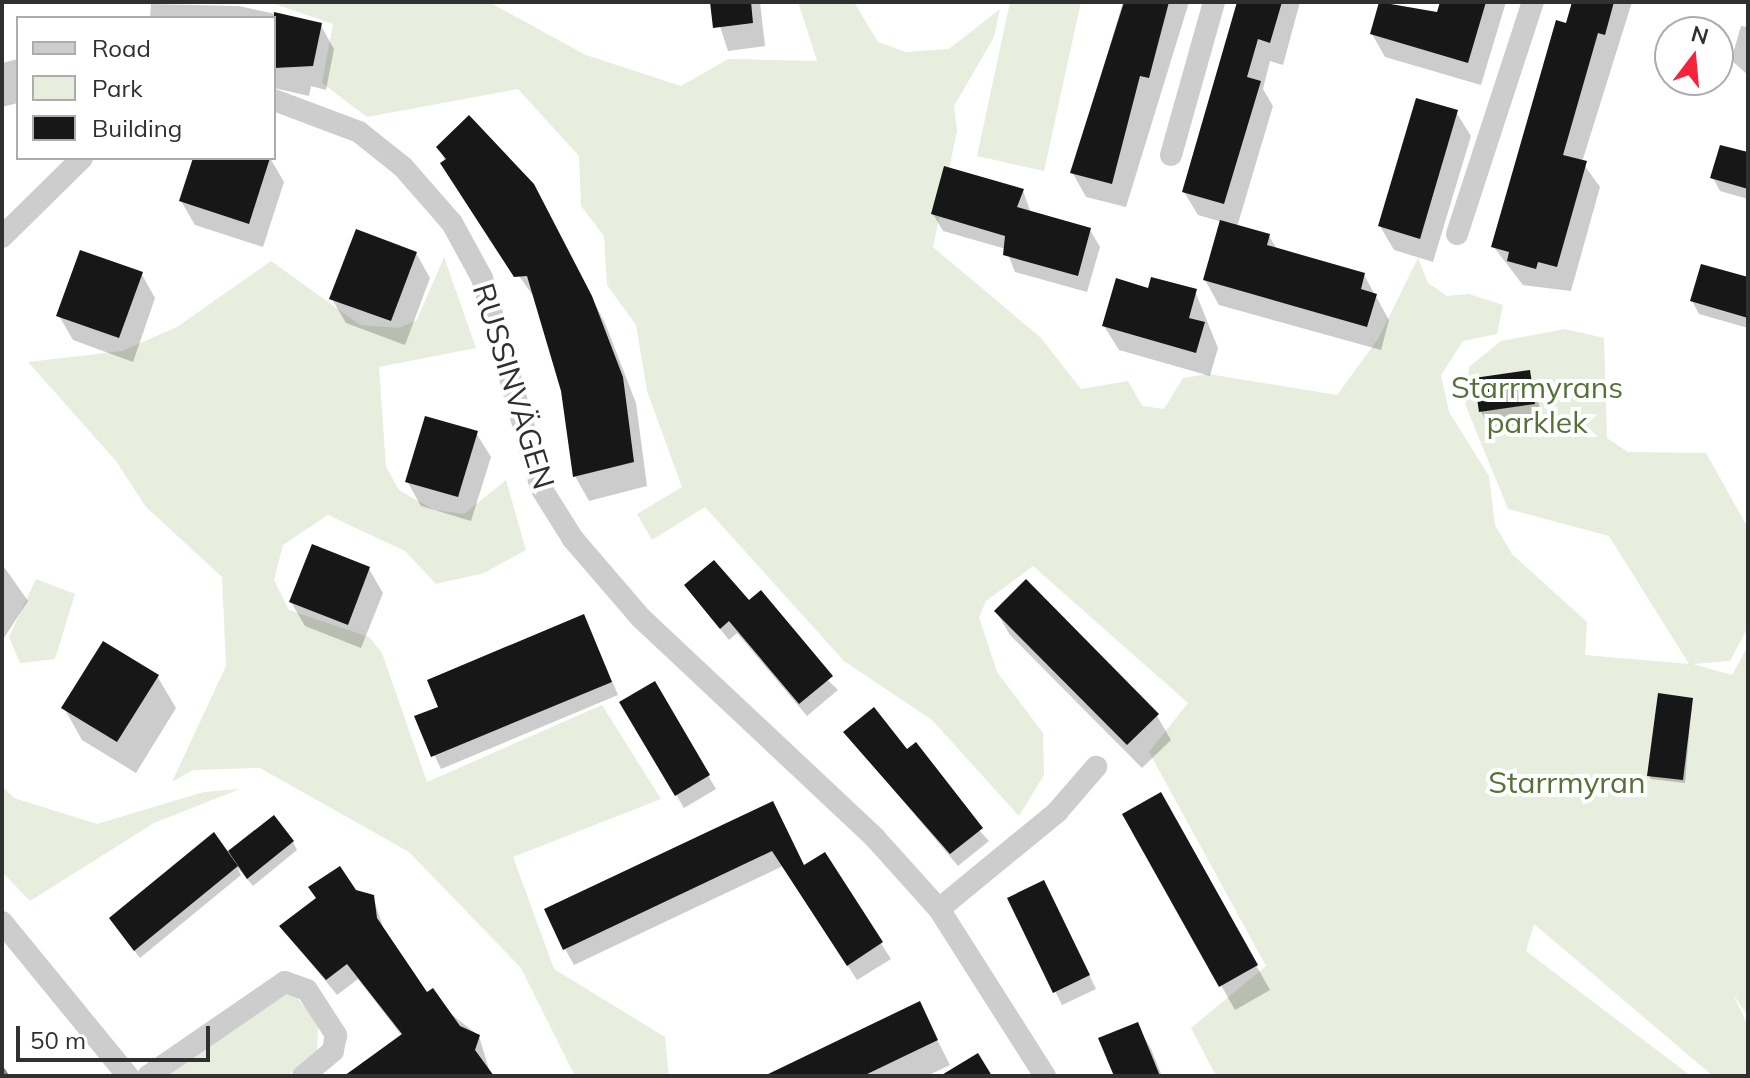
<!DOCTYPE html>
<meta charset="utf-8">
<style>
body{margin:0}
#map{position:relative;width:1750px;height:1078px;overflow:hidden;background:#fff;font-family:Mulish,sans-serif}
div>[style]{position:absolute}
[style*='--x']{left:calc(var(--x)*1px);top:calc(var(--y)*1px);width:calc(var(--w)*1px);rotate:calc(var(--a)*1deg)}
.green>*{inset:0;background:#e7eedd}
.shadow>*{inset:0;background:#0003}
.building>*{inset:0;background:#171717}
.minor>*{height:22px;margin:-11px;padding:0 11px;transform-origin:11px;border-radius:11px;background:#cdcdcd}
.rail>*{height:6px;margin-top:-3px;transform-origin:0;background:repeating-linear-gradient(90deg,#858585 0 8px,transparent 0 14px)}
span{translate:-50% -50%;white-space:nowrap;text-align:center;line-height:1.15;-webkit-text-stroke:8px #fff;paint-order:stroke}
.street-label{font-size:30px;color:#303030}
.park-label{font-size:30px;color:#557138}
.frame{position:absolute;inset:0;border:4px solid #303030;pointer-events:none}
.legend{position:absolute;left:16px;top:16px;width:260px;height:144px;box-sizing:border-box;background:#fff;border:2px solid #acacac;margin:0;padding:10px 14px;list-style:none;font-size:24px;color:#303030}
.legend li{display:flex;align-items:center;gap:16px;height:40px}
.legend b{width:40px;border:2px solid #acacac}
.north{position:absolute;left:1654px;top:16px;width:80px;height:80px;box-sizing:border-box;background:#fff;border:2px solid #acacac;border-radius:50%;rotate:16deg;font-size:22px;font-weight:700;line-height:32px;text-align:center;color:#303030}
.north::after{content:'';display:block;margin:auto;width:28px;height:36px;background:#f7223c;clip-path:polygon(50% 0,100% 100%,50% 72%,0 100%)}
.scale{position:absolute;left:16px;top:1026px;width:194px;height:36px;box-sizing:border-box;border:4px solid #303030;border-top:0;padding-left:10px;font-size:24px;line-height:28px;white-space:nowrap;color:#303030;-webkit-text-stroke:6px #fff;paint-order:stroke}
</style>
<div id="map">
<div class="green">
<i style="clip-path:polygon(269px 2px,489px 2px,586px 55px,681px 86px,728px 59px,817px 61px,798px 2px,854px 2px,878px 42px,906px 52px,949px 49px,1000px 9px,994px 37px,954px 106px,957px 131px,933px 247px,1041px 338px,1081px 389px,1128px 381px,1142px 406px,1164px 409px,1183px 378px,1208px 374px,1337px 395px,1378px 339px,1418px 258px,1428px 283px,1447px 296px,1469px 294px,1503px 305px,1497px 334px,1463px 341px,1441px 375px,1449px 412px,1489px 476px,1495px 525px,1512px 554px,1587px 622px,1585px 655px,1689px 664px,1609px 536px,1508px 509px,1465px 404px,1469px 367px,1501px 341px,1565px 329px,1604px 338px,1607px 438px,1628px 452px,1706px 453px,1748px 528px,1748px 627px,1730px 661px,1693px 664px,1732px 675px,1748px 646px,1748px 1016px,1733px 994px,1748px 1026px,1748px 1076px,1713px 1076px,1534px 924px,1526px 951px,1691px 1076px,1216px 1076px,1191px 1028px,1266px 966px,1149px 752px,1188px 703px,1033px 566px,986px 601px,979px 617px,997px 672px,1043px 733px,1044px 775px,1019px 816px,932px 720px,844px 661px,705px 507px,652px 540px,637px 514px,682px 487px,647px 391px,636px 325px,607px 285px,604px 236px,581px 206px,579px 156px,518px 89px,367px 117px,322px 83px,333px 24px)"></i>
<i style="clip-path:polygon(1010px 2px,1081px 2px,1044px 171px,977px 156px)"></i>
<i style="clip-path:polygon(444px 257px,476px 348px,379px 367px,386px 467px,399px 490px,434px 510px,464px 514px,506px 480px,526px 550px,484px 573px,436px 584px,405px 551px,328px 515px,283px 545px,274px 580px,289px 610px,369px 637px,382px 653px,427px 782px,602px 705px,661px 799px,513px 857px,554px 969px,665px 1037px,669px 1076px,575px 1076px,521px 968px,409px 852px,260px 768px,193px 770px,172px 782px,226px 666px,222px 577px,146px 507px,116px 461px,28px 362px,122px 351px,177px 327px,271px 261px,360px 325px,399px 328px,417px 320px)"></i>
<i style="clip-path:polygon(36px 579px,75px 594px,55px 659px,20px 663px,9px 637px)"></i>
<i style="clip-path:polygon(2px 786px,14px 798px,97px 824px,204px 792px,240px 789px,154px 823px,30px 901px,2px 872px)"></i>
<i style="clip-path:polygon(276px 992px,294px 994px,318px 1023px,317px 1057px,286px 1076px,168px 1076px)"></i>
</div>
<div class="shadow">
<i style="clip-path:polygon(712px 2px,760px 2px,765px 46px,728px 51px)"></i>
<i style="clip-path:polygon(1123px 2px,1189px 2px,1126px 207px,1086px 197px,1072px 172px)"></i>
<i style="clip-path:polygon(1239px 2px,1300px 2px,1283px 65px,1270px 61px,1263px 89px,1273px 106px,1237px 227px,1269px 236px,1277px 249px,1364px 275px,1389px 320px,1381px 350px,1219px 305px,1205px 280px,1222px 222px,1198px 215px,1184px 192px)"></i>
<i style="clip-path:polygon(1381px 2px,1439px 15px,1442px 2px,1506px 2px,1481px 85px,1385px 57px,1372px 34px)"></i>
<i style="clip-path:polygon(1574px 2px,1632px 2px,1582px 162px,1600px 187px,1571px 291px,1523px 285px,1493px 246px)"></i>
<i style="clip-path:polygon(151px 4px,239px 6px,320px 24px,334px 49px,326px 90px,311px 86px,309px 96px,274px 88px,274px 18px,150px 18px)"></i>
<i style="clip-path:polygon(1741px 26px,1748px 27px,1748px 75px,1731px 60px)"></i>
<i style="clip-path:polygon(18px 59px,18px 103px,2px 107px,2px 63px)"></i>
<i style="clip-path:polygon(1456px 112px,1471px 136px,1433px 262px,1394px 250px,1380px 226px)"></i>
<i style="clip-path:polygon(439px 147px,547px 211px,605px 323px,636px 403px,647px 486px,589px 501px,575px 476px,563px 391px,536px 300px,457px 188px)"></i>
<i style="clip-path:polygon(1748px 154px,1748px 199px,1720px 191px,1713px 178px)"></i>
<i style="clip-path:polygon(195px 158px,270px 158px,284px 182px,263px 247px,195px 225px,181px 201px)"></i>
<i style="clip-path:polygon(1023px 191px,1031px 213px,1090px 230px,1100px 247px,1087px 292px,1015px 272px,1006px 249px,943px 231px,933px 214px)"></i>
<i style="clip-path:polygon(416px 253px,430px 278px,405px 345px,346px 323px,332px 299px)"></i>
<i style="clip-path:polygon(141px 273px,155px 298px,133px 362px,73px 340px,59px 316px)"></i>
<i style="clip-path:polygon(1748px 280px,1748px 328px,1699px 314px,1692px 301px)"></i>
<i style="clip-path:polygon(1150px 290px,1195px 291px,1218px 348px,1210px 376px,1119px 350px,1104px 326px)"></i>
<i style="clip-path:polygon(1529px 372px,1544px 421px,1490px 429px,1481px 412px)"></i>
<i style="clip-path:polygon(476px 433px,491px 457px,471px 521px,421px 506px,407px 481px)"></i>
<i style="clip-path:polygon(2px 564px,28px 601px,2px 641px)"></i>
<i style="clip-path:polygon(369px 569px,383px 593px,361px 648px,305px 626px,291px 602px)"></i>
<i style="clip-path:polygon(686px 586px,748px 603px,838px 690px,807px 716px,737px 633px,729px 640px)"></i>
<i style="clip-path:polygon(996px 611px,1157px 716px,1171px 740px,1142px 768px,1010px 635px)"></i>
<i style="clip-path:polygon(590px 629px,618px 695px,441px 769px,417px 718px)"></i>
<i style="clip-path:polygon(157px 676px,176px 708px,136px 773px,82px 740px,64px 708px)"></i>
<i style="clip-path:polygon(654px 684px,716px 789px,684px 808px,622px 703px)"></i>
<i style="clip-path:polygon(1692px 700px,1685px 783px,1651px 779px,1649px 776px)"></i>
<i style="clip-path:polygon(845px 732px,907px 752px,989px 841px,958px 866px)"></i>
<i style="clip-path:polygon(1160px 795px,1270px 990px,1235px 1010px,1125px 815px)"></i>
<i style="clip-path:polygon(772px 804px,804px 867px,824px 855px,891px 959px,857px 980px,783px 866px,574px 965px,565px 949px)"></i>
<i style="clip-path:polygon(293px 842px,297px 850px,253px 886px,237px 867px,241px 875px,140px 958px,116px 927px,237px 863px)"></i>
<i style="clip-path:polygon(354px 891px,373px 897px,385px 933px,426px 994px,479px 1036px,491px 1076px,348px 1076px,402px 1036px,358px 979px,337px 995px,282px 927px)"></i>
<i style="clip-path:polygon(1051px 895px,1096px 989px,1062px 1005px,1009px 899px)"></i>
<i style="clip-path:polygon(919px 1004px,950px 1065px,927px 1076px,768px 1076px)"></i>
<i style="clip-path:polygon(1137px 1025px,1151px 1049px,1162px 1076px,1116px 1076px)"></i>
</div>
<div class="building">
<i style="clip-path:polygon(710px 2px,751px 2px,753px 23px,713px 28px)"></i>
<i style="clip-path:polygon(1124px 2px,1169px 2px,1149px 78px,1140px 76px,1112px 184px,1070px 173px)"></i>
<i style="clip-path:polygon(1237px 2px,1282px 2px,1270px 43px,1258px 39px,1247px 77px,1261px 81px,1224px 204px,1182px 192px)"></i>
<i style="clip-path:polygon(1379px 2px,1437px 12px,1440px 2px,1486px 2px,1468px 63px,1370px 34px)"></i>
<i style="clip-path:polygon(1572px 2px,1614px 2px,1605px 35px,1598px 33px,1563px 155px,1587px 161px,1557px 267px,1538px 262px,1536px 269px,1507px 261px,1509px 252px,1491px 247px,1556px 20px,1566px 23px)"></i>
<i style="clip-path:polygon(274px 12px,322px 23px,313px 66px,274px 68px)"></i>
<i style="clip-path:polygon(1416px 98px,1458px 110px,1420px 239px,1378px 226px)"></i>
<i style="clip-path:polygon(469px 115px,534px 184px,592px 296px,623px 377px,634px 462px,573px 477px,561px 391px,527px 276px,514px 277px,440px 163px,446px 159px,436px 147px)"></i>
<i style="clip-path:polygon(1720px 145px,1748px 152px,1748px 189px,1710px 178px)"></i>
<i style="clip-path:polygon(193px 158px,270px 158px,249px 224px,179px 201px)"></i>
<i style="clip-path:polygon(944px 166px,1024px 189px,1017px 207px,1091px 228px,1078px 276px,1003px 255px,1005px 236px,931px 214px)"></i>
<i style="clip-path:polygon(1220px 220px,1270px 234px,1267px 245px,1365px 273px,1361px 289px,1377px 294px,1367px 327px,1203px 280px)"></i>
<i style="clip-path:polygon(356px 229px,417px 252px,391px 321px,329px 299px)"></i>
<i style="clip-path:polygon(80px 250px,143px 272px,119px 338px,56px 316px)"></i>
<i style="clip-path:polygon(1701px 264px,1748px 277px,1748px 318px,1690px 301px)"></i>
<i style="clip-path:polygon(1151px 277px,1197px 289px,1189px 318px,1205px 322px,1196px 353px,1102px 326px,1116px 278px,1148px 288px)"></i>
<i style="clip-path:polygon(1530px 370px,1535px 404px,1479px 412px,1474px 378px)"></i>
<i style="clip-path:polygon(425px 416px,478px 431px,458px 497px,405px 482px)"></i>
<i style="clip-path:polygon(312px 544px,370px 567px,348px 625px,289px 602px)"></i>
<i style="clip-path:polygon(714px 560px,749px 600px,761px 590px,833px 676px,799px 704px,729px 621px,720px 629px,684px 585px)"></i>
<i style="clip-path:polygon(1026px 579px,1159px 714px,1127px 745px,994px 611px)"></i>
<i style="clip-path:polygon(584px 614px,612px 682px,431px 757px,414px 716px,438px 707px,427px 680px)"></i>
<i style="clip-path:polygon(103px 641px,159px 675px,117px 742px,61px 708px)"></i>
<i style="clip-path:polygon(655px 681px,710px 775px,675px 796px,619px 702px)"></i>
<i style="clip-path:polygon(1658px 693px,1693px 698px,1683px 780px,1647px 776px)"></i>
<i style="clip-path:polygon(874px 707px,907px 749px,916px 742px,983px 828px,950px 854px,843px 732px)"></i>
<i style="clip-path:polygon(1161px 792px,1258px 965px,1219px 987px,1122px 814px)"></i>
<i style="clip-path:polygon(773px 801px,804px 865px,825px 852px,883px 942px,847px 966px,772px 851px,563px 950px,544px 909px)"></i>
<i style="clip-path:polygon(274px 815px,294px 841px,247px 879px,228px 851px)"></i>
<i style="clip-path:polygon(214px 832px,238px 866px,134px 951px,109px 918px)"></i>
<i style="clip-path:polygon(340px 866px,356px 890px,374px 895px,377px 918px,427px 992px,433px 988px,460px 1026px,480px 1035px,475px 1050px,494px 1076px,344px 1076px,402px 1034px,347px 964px,326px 980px,279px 926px,316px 898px,308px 887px)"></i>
<i style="clip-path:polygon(1044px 880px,1090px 975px,1053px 993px,1007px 898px)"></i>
<i style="clip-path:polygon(920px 1001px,938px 1040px,863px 1076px,764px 1076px)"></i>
<i style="clip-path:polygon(1138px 1022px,1160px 1076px,1114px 1076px,1098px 1038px)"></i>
<i style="clip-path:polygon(978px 1053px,992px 1076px,940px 1076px)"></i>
</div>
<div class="minor">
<i style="--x:274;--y:100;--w:91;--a:20.6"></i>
<i style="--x:359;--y:132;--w:56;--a:38.5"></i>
<i style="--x:403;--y:167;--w:74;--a:48.8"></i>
<i style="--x:452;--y:223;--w:63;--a:61.4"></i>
<i style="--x:482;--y:278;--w:218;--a:74.3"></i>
<i style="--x:541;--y:488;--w:60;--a:57.9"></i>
<i style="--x:573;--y:539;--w:104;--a:49.3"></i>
<i style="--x:641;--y:618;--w:321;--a:43.2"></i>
<i style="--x:875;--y:838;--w:96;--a:48"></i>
<i style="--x:939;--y:909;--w:198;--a:57.6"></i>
<i style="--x:1171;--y:155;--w:159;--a:-74.3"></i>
<i style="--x:1457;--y:234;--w:244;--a:-71.9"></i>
<i style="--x:2;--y:237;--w:112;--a:-44.6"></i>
<i style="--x:939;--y:909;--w:153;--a:-39.4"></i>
<i style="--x:1057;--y:812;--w:60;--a:-49.1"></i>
<i style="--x:2;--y:922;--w:199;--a:50.7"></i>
<i style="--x:148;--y:1076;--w:166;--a:-34.5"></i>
<i style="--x:285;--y:982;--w:23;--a:20"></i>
<i style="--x:307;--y:990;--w:54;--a:57.2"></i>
<i style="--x:336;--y:1035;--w:16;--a:101"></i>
<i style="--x:333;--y:1051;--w:39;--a:140"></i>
</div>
<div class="rail">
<i style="--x:2;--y:1070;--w:7;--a:56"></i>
</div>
<div class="street-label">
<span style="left:514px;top:386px;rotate:73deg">RUSSINVÄGEN</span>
</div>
<div class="park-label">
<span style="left:1537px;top:404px">Starrmyrans<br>parklek</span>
<span style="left:1567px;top:782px">Starrmyran</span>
</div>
<div class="frame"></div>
<ul class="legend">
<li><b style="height:10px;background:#cdcdcd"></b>Road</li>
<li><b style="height:22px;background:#e7eedd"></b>Park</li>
<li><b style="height:22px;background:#171717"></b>Building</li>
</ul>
<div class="north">N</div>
<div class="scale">50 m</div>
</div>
